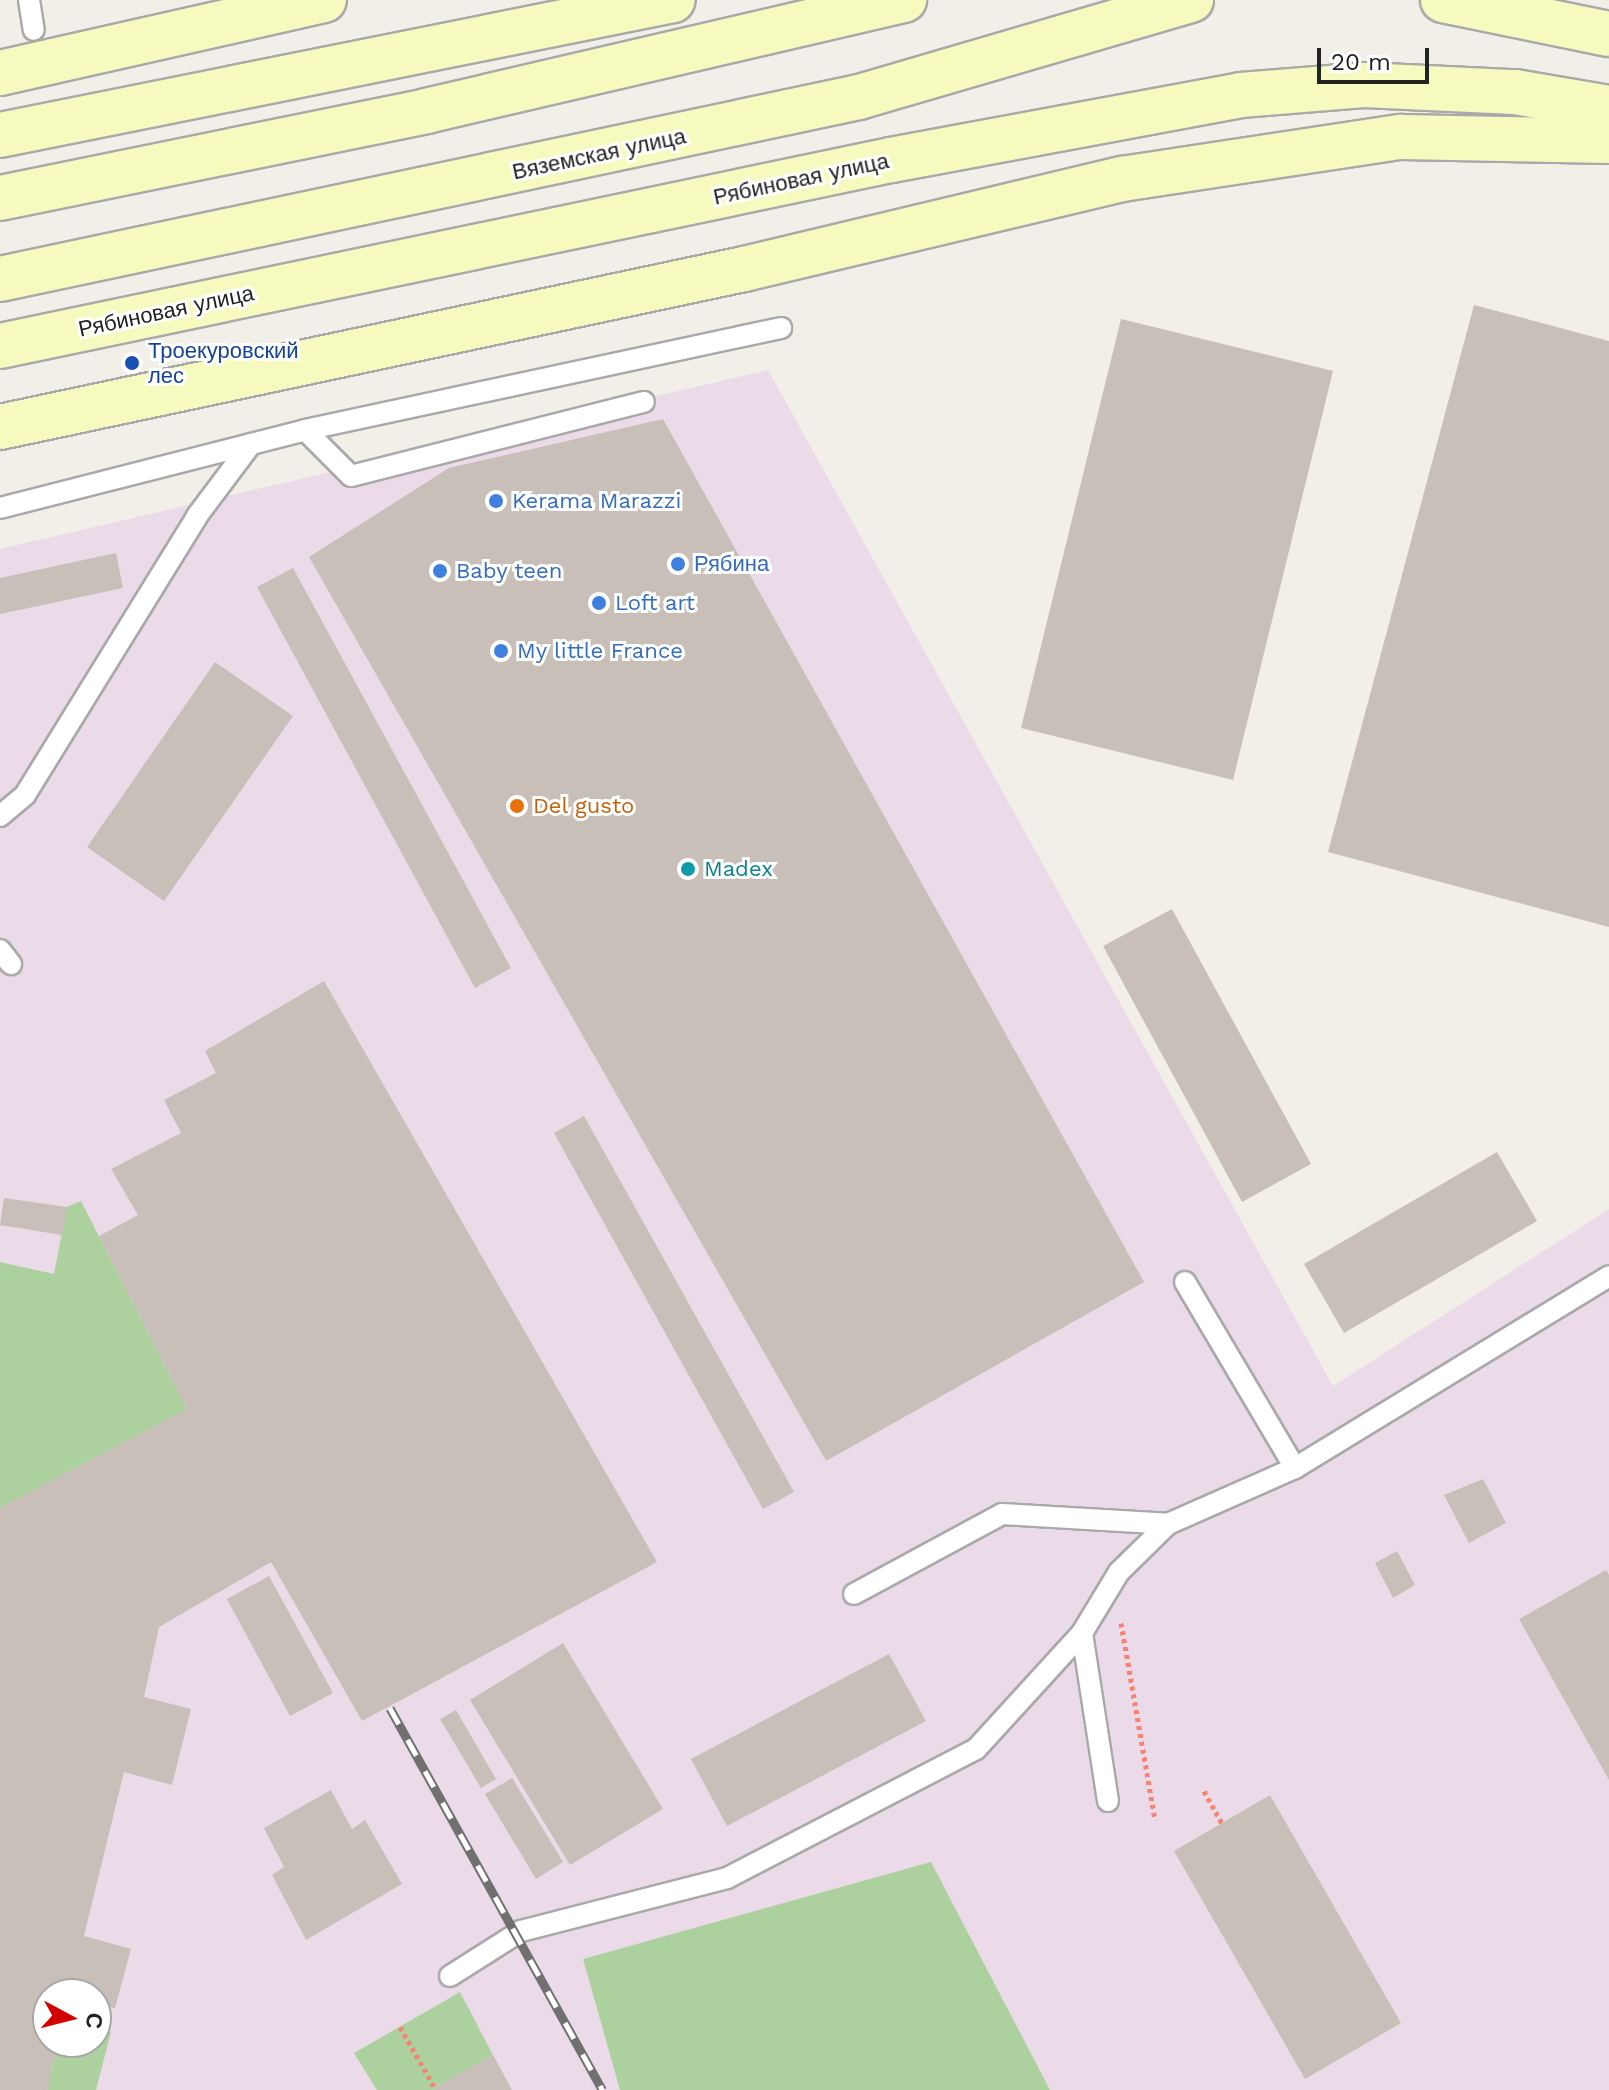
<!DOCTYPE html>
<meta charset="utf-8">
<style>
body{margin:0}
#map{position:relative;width:1609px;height:2090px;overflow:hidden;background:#f2efe9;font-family:"Work Sans",sans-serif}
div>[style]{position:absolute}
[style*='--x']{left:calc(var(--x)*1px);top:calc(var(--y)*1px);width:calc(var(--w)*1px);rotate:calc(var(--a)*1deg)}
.industrial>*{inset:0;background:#ebdbe8}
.forest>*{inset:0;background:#add19e}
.building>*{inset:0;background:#c7bfb8}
.path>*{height:5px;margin-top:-2.5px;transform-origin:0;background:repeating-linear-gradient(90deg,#fa8072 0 4px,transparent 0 8px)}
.roads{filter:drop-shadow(2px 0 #a9a9a9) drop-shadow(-2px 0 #a9a9a9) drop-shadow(0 2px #a9a9a9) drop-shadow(0 -2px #a9a9a9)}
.service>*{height:20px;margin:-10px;padding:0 10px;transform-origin:10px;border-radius:10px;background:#fff}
.secondary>*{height:44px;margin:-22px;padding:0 22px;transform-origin:22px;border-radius:22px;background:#f7fabf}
.rail>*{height:9px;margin-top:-4.5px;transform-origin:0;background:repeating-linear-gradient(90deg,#fff 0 18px,#707070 0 36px);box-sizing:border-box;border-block:2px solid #707070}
.dots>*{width:22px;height:22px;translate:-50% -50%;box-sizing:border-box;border:4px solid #fff;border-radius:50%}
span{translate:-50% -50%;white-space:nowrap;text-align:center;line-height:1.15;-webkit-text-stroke:6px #fff;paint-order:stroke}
.street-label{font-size:22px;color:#222}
.transit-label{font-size:22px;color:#164399}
.left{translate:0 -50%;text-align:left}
.shop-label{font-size:22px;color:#366cbe}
.food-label{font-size:22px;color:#c56008}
.culture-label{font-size:22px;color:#0d838f}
.north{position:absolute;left:32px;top:1978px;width:80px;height:80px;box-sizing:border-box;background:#fff;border:2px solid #a7a7a7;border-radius:50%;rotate:97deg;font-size:22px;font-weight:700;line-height:32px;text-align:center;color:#222}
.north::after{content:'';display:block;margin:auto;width:28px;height:36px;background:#d40000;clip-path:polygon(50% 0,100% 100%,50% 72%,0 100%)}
.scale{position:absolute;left:1317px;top:48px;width:112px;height:36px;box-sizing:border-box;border:4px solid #222;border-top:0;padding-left:10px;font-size:24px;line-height:28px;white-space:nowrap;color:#222;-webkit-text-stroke:6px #fff;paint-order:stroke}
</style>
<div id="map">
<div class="industrial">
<i style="clip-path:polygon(evenodd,768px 370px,1333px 1386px,1609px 1209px,1609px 2090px,0 2090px,0 549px,768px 370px,48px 1994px,96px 1994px,96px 2042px,48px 2042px,48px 1994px)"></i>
</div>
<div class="forest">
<i style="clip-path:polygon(81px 1201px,187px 1409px,0 1508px,0 1262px,54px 1274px,67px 1207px)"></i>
<i style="clip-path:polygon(931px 1862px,1050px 2090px,620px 2090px,583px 1959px)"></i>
<i style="clip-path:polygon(460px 1992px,493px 2055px,431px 2090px,377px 2090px,354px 2053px)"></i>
<i style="clip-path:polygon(96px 2028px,111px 2032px,96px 2090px,47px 2090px,58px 2042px,96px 2042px)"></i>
</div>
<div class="building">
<i style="clip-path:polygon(1474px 305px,1609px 341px,1609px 927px,1328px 852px)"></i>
<i style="clip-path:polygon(1121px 319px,1333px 371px,1233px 780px,1021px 728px)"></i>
<i style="clip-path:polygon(663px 419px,1144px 1282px,826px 1461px,309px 557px,449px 468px)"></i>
<i style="clip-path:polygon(116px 553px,123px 588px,0 614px,0 578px)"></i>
<i style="clip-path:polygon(293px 568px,511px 968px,475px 988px,257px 587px)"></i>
<i style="clip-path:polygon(215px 662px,293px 716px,164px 901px,87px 847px)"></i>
<i style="clip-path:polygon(1172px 909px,1311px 1164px,1242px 1202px,1103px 946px)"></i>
<i style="clip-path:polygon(324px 981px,657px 1562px,362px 1721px,271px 1562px,159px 1627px,144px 1697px,191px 1709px,172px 1785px,124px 1772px,84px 1936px,131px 1949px,115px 2008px,96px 2004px,96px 1994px,48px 1994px,48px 2042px,58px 2042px,47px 2090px,0 2090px,0 1508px,187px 1409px,99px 1236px,138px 1215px,111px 1169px,181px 1133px,164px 1100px,216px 1073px,205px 1051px)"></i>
<i style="clip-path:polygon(584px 1116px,794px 1492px,763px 1509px,554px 1133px)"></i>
<i style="clip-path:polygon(1497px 1152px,1537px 1221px,1344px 1333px,1304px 1264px)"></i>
<i style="clip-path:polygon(4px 1198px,67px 1207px,62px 1235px,0 1225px)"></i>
<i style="clip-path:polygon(1483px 1479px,1506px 1523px,1469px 1543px,1444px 1495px)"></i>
<i style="clip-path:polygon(1397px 1551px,1415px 1585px,1393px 1598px,1375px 1563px)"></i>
<i style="clip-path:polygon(1606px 1570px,1609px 1575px,1609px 1780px,1519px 1619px)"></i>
<i style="clip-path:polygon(269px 1576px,333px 1693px,290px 1716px,227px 1599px)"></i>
<i style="clip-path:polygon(563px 1643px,663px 1809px,570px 1865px,470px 1700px)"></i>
<i style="clip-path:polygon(889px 1654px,926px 1721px,727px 1826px,691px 1759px)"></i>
<i style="clip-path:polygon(456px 1710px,496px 1779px,481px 1788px,440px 1719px)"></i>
<i style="clip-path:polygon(512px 1778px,563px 1862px,536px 1879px,485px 1794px)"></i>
<i style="clip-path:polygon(331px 1790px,352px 1829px,365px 1820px,402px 1884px,306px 1940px,272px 1875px,284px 1867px,264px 1828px)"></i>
<i style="clip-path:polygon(1270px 1795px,1401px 2023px,1305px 2079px,1174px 1851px)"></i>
<i style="clip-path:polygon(493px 2055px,512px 2090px,431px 2090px)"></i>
</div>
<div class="path">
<i style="--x:1121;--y:1623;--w:200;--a:80.2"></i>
<i style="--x:1204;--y:1791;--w:37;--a:61"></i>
<i style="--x:400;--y:2027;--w:70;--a:60.2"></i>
</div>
<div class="roads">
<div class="service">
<i style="--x:29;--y:0;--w:30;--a:81"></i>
<i style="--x:305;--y:430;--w:65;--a:45"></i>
<i style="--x:351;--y:476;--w:302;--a:-14.2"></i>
<i style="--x:0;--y:508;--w:315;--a:-14.3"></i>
<i style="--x:305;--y:430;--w:487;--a:-12.1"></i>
<i style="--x:0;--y:816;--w:33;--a:-40"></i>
<i style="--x:25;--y:795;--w:328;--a:-58.3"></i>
<i style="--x:197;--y:516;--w:90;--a:-53.1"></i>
<i style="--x:0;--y:950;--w:18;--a:52"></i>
<i style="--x:1185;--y:1282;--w:216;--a:59.4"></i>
<i style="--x:854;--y:1594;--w:168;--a:-28.4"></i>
<i style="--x:1002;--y:1514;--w:166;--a:3.4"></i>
<i style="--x:1168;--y:1524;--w:139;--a:-23.8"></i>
<i style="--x:1295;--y:1468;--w:368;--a:-31.4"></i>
<i style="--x:1108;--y:1801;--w:170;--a:-98.8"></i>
<i style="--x:1082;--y:1633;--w:71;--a:-58.8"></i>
<i style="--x:1119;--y:1572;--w:69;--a:-44.4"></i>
<i style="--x:450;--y:1976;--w:84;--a:-32.4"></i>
<i style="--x:521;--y:1931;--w:213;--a:-14.4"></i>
<i style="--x:727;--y:1878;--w:280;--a:-27.4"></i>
<i style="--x:976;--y:1749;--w:157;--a:-47.6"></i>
</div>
<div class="secondary">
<i style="--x:1443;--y:0;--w:169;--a:11.6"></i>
<i style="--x:0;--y:73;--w:332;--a:-12.7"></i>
<i style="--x:0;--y:135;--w:686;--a:-11.34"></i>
<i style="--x:0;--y:198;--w:435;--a:-11.5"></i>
<i style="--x:426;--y:111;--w:491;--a:-13.1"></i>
<i style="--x:0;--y:279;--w:878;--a:-11.96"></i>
<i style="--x:859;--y:97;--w:346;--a:-16.3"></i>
<i style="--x:0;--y:346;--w:910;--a:-11.79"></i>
<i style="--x:891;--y:160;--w:356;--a:-10.5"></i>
<i style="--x:1241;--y:95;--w:123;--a:-4.6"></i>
<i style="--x:1364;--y:85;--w:151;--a:2.7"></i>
<i style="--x:1515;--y:92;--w:95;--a:9.7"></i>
<i style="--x:0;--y:427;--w:761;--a:-11.99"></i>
<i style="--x:744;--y:269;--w:389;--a:-13.4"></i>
<i style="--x:1122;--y:179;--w:282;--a:-8.6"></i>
<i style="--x:1401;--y:137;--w:208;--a:1.1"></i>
</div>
</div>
<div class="rail">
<i style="--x:390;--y:1708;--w:437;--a:60.9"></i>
</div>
<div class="dots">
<i style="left:132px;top:363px;background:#1a4fb4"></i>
<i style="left:496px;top:501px;background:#3f7fe0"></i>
<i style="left:678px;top:564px;background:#3f7fe0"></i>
<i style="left:440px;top:571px;background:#3f7fe0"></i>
<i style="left:599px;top:603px;background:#3f7fe0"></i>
<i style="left:501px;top:651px;background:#3f7fe0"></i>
<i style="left:517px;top:806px;background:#e8710a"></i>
<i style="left:688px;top:869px;background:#0f9aa8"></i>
</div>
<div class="street-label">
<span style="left:599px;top:154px;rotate:-12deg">Вяземская улица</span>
<span style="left:801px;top:179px;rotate:-12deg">Рябиновая улица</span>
<span style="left:166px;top:311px;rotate:-12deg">Рябиновая улица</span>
</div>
<div class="transit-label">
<span class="left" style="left:148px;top:363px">Троекуровский<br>лес</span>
</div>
<div class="shop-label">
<span class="left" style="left:512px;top:501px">Kerama Marazzi</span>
<span class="left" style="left:694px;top:564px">Рябина</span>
<span class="left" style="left:456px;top:571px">Baby teen</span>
<span class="left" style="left:615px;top:603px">Loft art</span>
<span class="left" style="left:517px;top:651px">My little France</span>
</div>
<div class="food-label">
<span class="left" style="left:533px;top:806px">Del gusto</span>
</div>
<div class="culture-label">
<span class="left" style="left:704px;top:869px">Madex</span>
</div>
<div class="north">С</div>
<div class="scale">20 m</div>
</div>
